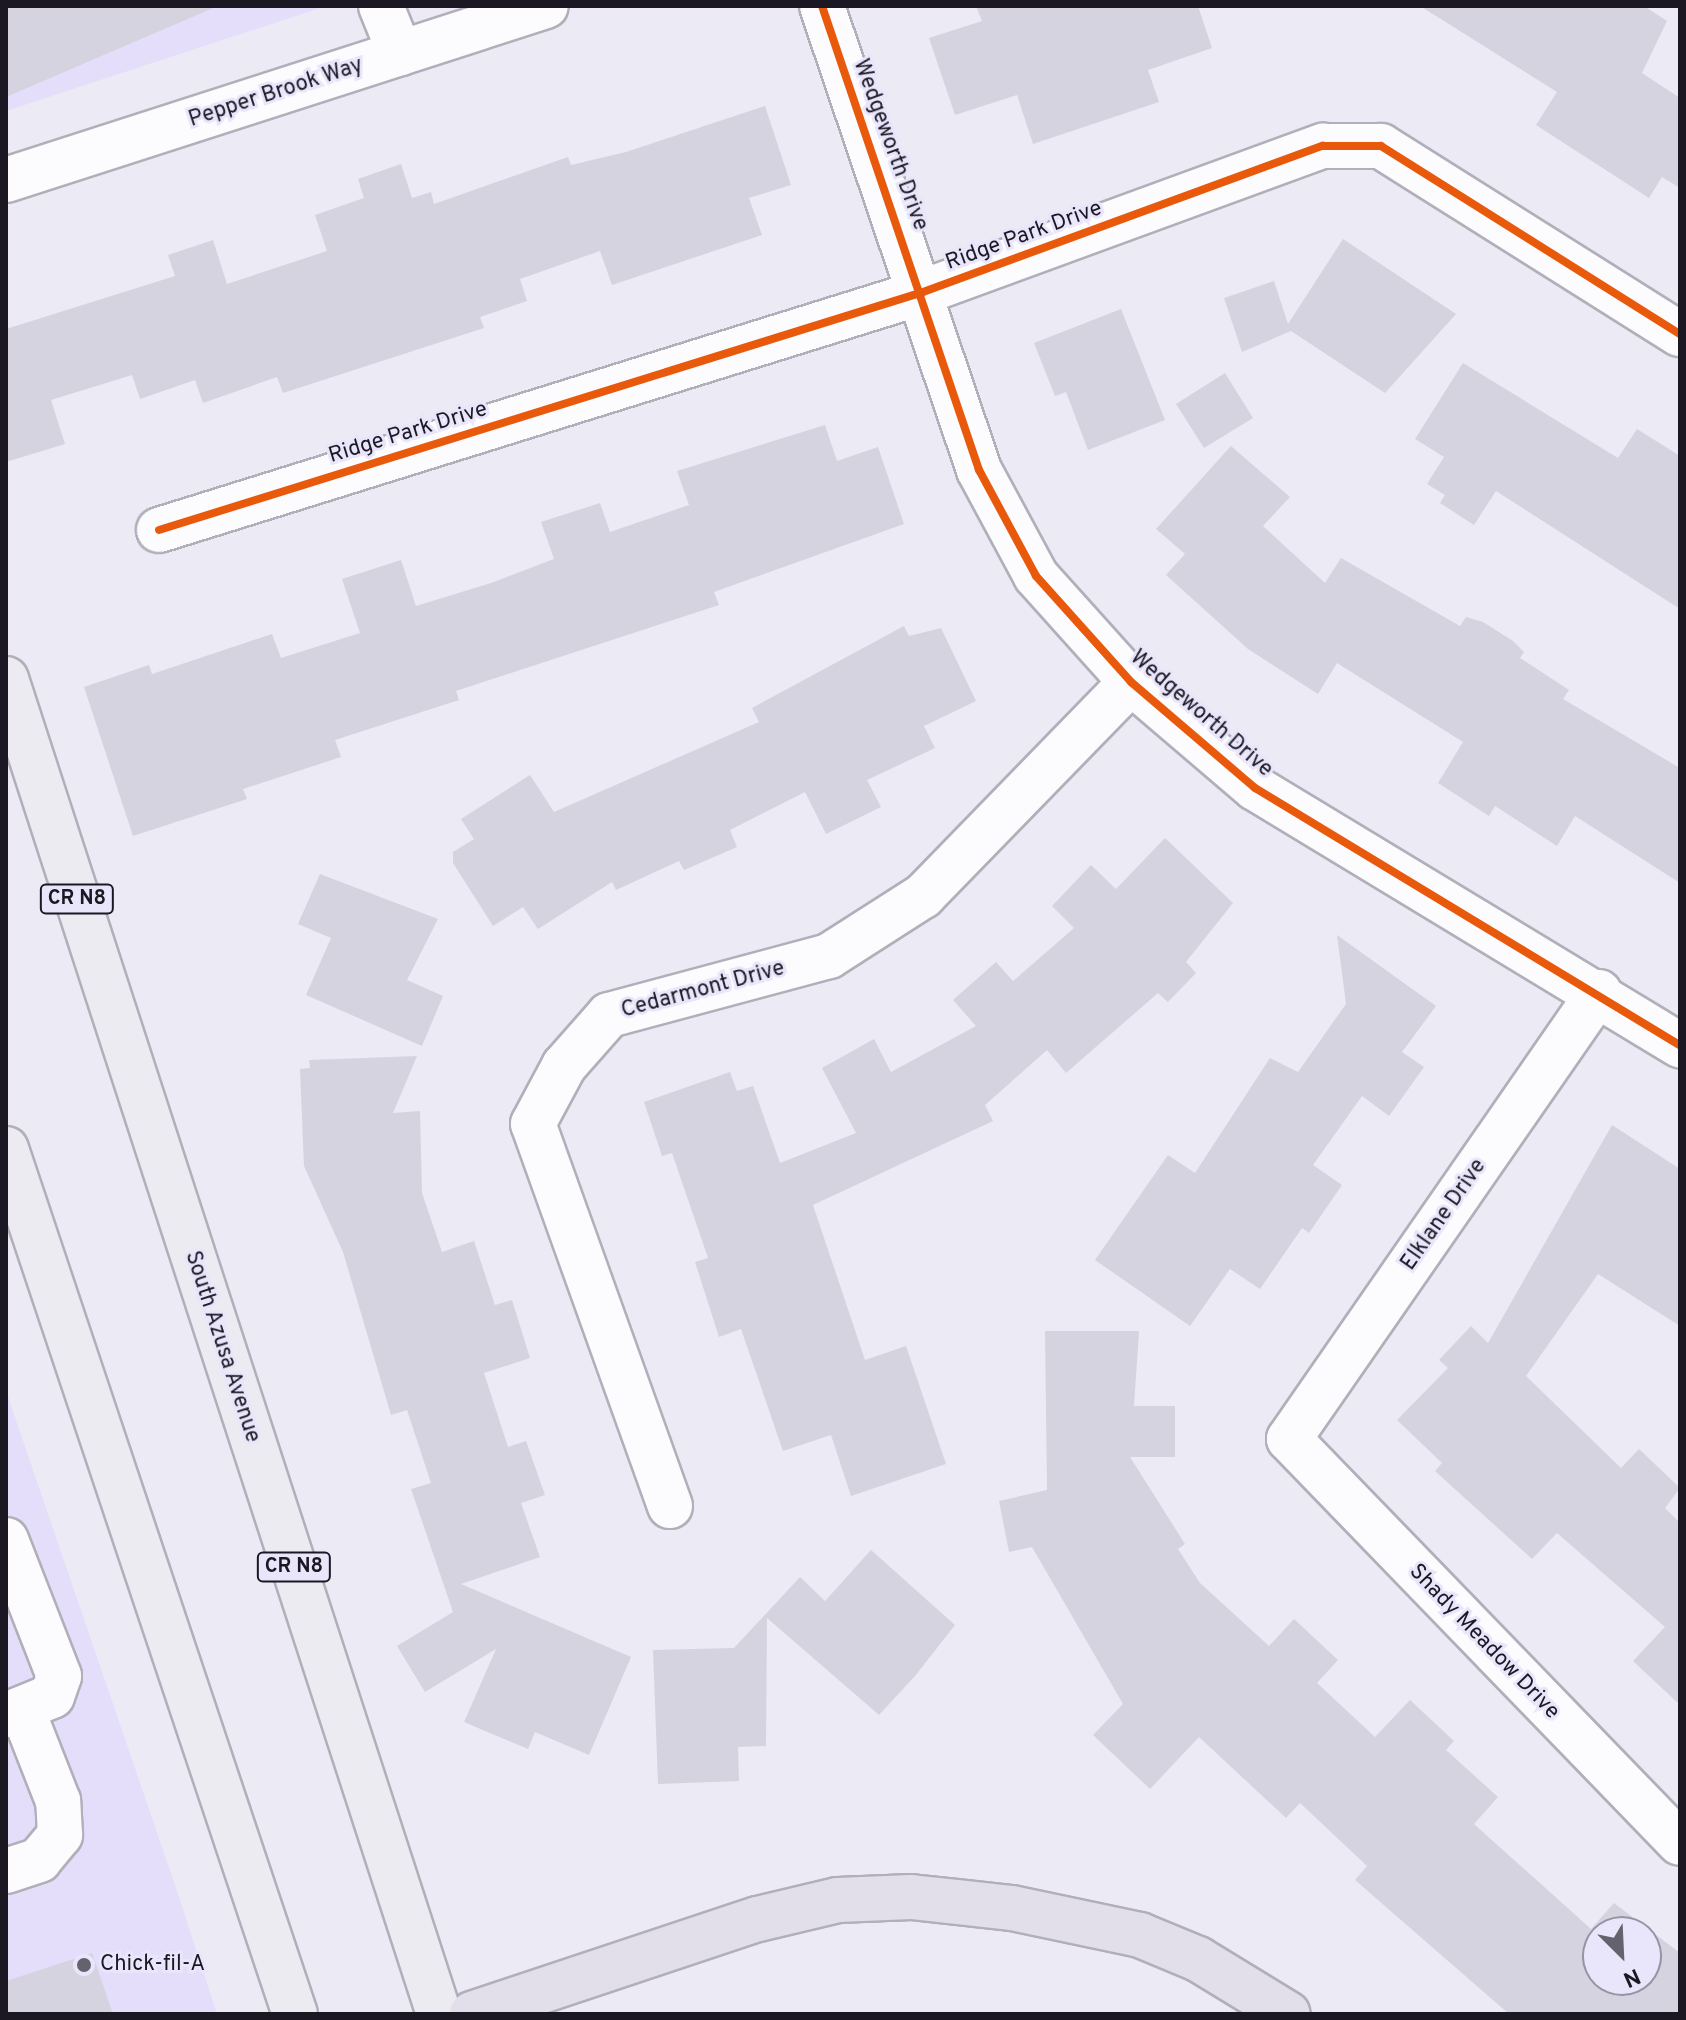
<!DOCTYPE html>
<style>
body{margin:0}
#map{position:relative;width:1686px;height:2020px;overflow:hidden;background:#eceaf5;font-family:Overpass,sans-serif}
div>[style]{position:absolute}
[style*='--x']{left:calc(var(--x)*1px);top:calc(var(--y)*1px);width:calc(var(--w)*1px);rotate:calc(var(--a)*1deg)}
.built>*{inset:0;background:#e4defa}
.building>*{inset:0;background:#d5d3df}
.roads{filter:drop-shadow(2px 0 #b1afba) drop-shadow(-2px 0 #b1afba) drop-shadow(0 2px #b1afba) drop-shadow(0 -2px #b1afba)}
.minor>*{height:44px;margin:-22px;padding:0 22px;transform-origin:22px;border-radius:22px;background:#fcfcfe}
.major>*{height:44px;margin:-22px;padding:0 22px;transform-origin:22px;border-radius:22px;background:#ecebf1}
.highway>*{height:44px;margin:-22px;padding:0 22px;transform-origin:22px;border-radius:22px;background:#e2dfea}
.cycleway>*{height:8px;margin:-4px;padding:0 4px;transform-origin:4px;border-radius:4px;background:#e8590c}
.dots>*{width:22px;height:22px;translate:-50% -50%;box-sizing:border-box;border:4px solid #e9e5fa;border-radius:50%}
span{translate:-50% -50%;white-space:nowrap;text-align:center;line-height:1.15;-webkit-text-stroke:6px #e9e5fa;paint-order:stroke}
.shield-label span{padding:2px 6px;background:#e9e5fa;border:2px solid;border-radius:6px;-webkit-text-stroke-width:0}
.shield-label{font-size:20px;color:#1b1824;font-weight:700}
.street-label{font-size:22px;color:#1b1824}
.poi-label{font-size:22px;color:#1b1824}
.left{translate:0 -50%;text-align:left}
.frame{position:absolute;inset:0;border:8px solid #1b1824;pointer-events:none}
.north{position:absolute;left:1582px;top:1916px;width:80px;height:80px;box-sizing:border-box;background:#e9e5fa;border:2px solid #9793a4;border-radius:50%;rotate:156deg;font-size:22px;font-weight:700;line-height:32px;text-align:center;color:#1b1824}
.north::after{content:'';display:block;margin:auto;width:28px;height:36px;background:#64626d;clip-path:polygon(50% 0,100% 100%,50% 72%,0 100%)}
</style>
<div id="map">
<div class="built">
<i style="clip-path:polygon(6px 6px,326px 6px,6px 111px)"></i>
<i style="clip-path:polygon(6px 1391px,177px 1891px,217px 2014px,6px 2014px)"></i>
</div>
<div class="building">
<i style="clip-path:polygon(6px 6px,218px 6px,6px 97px)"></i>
<i style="clip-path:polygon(976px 6px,1198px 6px,1212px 48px,1148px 70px,1159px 102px,1033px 144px,1017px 95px,955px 115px,929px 38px,982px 21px)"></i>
<i style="clip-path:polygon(1420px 6px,1644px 6px,1667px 21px,1642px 73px,1680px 98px,1680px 188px,1662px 177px,1649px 198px,1536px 125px,1557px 92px)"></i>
<i style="clip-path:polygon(765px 106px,791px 185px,749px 198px,762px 235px,612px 285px,600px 251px,520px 279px,527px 301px,480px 317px,484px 328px,283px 393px,277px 377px,203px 403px,195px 380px,140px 399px,132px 375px,51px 400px,65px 444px,6px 462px,6px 329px,175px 276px,168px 255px,213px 240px,227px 284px,327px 251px,315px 215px,364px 198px,358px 179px,401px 164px,412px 198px,431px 192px,434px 204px,568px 157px,571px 165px,626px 152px)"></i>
<i style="clip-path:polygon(1343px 239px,1456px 314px,1385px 393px,1291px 331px,1242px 352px,1224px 298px,1274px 281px,1288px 324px)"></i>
<i style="clip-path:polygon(1121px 309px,1165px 420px,1088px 450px,1066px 392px,1055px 396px,1034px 343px)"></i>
<i style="clip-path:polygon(1463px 363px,1618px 458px,1637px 429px,1680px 456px,1680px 609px,1496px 491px,1474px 525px,1440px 503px,1445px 495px,1427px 484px,1444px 457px,1415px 439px)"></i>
<i style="clip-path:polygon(1225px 373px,1253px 418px,1204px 448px,1176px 404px)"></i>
<i style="clip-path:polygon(825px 425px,837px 461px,878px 447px,904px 524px,714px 592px,719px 605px,456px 691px,459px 700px,335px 740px,341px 757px,243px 789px,247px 799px,133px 836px,84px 687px,149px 665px,152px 674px,272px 634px,281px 658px,360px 633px,342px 579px,401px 560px,416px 606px,491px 583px,554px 559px,541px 522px,600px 503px,610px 532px,689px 505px,677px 471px)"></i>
<i style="clip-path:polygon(1231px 446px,1290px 497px,1263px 526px,1325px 583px,1341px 558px,1460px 626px,1466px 617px,1483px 622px,1513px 641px,1524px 652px,1520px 658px,1569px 690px,1563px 699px,1680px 768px,1680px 883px,1575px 816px,1557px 846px,1495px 806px,1489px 816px,1438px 783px,1463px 742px,1337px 663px,1318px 694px,1248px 649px,1166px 575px,1185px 554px,1156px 529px)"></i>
<i style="clip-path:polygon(904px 626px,909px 636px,941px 628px,976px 701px,924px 726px,935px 748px,867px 780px,881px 807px,826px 834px,805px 792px,730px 830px,737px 847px,684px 870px,679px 861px,616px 890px,612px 882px,538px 929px,523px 907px,493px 926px,453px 863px,453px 852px,474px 839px,461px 819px,530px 775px,554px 812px,759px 722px,752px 708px)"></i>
<i style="clip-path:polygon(1165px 838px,1233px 903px,1186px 962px,1196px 973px,1168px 1002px,1158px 993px,1066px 1073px,1047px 1050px,985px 1105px,993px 1121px,813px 1205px,865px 1360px,906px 1346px,946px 1464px,851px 1496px,831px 1435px,783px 1451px,741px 1329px,719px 1337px,695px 1262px,708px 1258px,672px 1153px,662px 1156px,644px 1102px,730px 1072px,737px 1091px,753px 1086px,780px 1163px,856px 1133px,822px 1068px,874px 1039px,891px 1072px,976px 1026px,953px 1000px,996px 962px,1013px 981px,1074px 928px,1052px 906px,1091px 865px,1116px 889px)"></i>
<i style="clip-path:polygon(320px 874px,438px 919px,407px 980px,443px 996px,422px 1046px,306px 995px,331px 938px,298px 924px)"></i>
<i style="clip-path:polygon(1337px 935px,1436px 1006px,1402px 1052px,1424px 1067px,1389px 1116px,1362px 1096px,1313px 1165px,1342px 1185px,1309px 1233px,1302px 1228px,1260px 1289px,1230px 1269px,1190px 1326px,1095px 1260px,1168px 1155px,1195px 1173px,1270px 1058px,1298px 1072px,1346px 1004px)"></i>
<i style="clip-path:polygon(417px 1056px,393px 1113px,420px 1111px,422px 1193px,442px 1252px,474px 1241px,495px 1305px,512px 1300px,530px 1358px,484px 1373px,508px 1447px,526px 1441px,545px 1495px,521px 1503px,540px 1557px,461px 1584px,631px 1657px,589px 1755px,535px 1732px,528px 1749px,464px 1722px,496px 1649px,425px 1692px,397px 1646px,453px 1612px,411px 1489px,431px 1483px,407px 1410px,391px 1415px,343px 1252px,304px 1166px,300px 1069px,310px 1068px,309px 1060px)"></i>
<i style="clip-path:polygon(1612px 1125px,1680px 1169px,1680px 1326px,1598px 1274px,1526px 1376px,1621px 1468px,1639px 1449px,1680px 1488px,1665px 1508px,1680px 1523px,1680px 1705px,1633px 1661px,1665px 1627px,1557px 1533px,1532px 1559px,1435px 1471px,1442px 1463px,1397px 1420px,1448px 1368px,1439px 1360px,1471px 1326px,1488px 1343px)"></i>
<i style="clip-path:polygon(evenodd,1045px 1331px,1139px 1331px,1134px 1406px,1175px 1406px,1175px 1457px,1130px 1457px,1185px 1544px,1178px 1549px,1200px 1583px,1269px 1646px,1294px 1619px,1338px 1660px,1317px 1683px,1375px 1737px,1410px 1700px,1454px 1741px,1446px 1750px,1498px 1797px,1474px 1824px,1591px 1929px,1614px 1903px,1680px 1953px,1680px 2014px,1509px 2014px,1355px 1880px,1367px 1866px,1300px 1803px,1286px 1818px,1199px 1737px,1150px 1789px,1093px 1735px,1123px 1704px,1032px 1547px,1009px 1552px,999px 1501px,1047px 1490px,1045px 1331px,1598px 1932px,1646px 1932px,1646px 1980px,1598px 1980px,1598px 1932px)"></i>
<i style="clip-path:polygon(871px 1550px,955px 1625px,915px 1676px,879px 1715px,767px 1618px,766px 1746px,738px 1747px,739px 1781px,658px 1784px,653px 1650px,734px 1648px,800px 1577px,825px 1601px)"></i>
<i style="clip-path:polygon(92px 1953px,113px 2014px,6px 2014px,6px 1981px)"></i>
</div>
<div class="roads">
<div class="minor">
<i style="--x:381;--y:6;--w:51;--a:68"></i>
<i style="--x:822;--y:6;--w:490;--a:71.3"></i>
<i style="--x:979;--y:470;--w:120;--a:61.7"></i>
<i style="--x:1036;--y:576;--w:142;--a:48.1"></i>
<i style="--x:1131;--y:682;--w:163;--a:40.5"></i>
<i style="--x:1255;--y:788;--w:497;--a:31.2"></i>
<i style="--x:6;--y:180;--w:567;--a:-17.86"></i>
<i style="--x:159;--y:530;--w:800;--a:-17.3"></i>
<i style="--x:923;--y:292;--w:426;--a:-20.1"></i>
<i style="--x:1323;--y:146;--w:58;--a:0"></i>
<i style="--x:1381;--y:146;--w:353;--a:32.2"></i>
<i style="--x:1599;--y:992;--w:544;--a:124.74"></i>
<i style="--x:1289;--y:1439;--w:562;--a:45.94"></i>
<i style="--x:670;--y:1506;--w:406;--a:-109.7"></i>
<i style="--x:533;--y:1124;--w:66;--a:-61.9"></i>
<i style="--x:564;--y:1066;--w:68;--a:-48.6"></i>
<i style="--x:609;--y:1015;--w:228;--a:-15"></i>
<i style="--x:829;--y:956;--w:112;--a:-32.6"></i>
<i style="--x:923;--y:896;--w:298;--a:-45.8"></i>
<i style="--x:6;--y:1540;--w:146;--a:68.7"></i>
<i style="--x:59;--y:1676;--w:21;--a:109"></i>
<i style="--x:52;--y:1696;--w:50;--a:157.6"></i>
<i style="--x:6;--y:1871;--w:35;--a:-18"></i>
<i style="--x:39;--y:1860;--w:33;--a:-50"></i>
<i style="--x:60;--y:1835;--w:34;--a:-93"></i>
<i style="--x:58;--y:1801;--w:99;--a:-111.4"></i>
</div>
<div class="major">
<i style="--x:6;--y:679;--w:1403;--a:72.03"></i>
<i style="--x:6;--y:1149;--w:912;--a:71.53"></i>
</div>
<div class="highway">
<i style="--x:472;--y:2014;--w:301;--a:-18.4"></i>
<i style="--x:758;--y:1919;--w:82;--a:-13.4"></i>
<i style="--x:838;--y:1900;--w:73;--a:-2.4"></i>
<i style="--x:911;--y:1897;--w:102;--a:6.2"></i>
<i style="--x:1012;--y:1908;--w:131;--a:11.9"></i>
<i style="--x:1140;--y:1935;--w:63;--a:22.5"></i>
<i style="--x:1198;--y:1959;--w:105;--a:31.4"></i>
</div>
</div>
<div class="cycleway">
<i style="--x:822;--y:6;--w:490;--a:71.3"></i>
<i style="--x:979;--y:470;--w:120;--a:61.7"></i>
<i style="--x:1036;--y:576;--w:142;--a:48.1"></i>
<i style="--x:1131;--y:682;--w:163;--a:40.5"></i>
<i style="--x:1255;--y:788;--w:497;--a:31.2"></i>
<i style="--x:159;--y:530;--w:800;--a:-17.3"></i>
<i style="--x:923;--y:292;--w:426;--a:-20.1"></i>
<i style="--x:1323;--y:146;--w:58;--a:0"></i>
<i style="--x:1381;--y:146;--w:353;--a:32.2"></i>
</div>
<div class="dots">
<i style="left:84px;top:1965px;background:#64626d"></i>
</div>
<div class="shield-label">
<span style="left:77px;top:899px">CR N8</span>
<span style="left:294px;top:1567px">CR N8</span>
</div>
<div class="street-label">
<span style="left:276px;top:93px;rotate:-18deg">Pepper Brook Way</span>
<span style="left:890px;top:145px;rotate:70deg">Wedgeworth Drive</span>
<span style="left:1024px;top:236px;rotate:-20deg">Ridge Park Drive</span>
<span style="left:408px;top:433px;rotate:-17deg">Ridge Park Drive</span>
<span style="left:1201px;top:714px;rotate:41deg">Wedgeworth Drive</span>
<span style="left:703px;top:990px;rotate:-15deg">Cedarmont Drive</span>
<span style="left:1444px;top:1215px;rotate:-55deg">Elklane Drive</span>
<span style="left:222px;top:1347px;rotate:72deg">South Azusa Avenue</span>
<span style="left:1484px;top:1642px;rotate:46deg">Shady Meadow Drive</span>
</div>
<div class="poi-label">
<span class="left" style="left:100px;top:1965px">Chick-fil-A</span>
</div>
<div class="frame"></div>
<div class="north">N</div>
</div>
